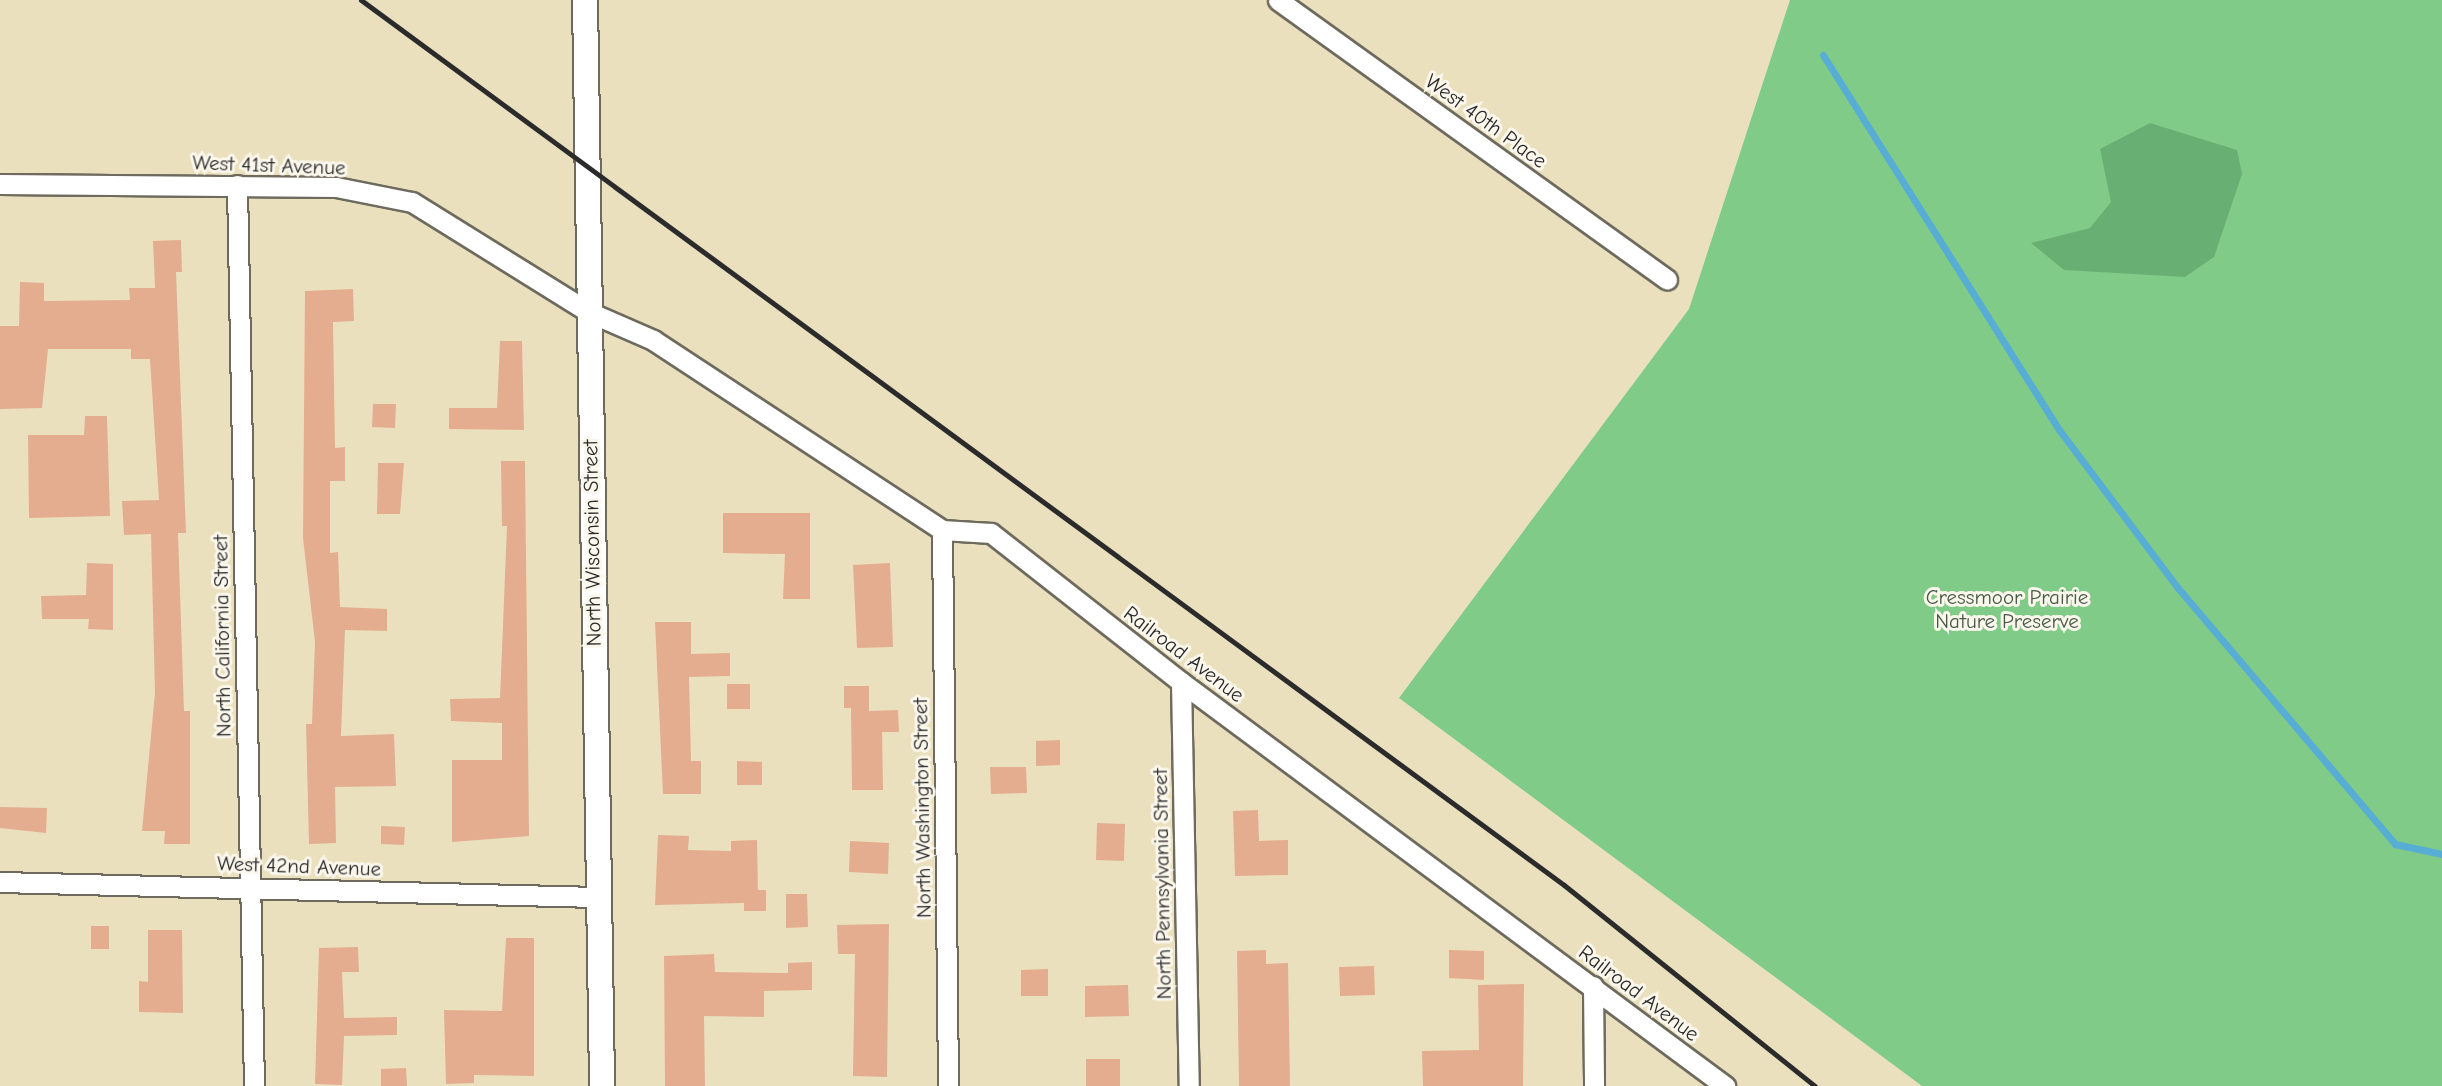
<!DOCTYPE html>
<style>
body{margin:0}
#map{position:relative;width:2442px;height:1086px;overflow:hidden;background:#eae0be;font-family:"Comic Neue",sans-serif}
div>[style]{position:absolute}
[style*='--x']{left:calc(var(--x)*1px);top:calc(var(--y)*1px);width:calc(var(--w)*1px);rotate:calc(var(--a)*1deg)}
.green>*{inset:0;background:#81cb88}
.forest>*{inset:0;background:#68af74}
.stream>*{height:7px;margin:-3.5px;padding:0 3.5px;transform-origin:3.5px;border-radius:3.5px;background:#58add4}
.building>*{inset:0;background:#e4ad90}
.roads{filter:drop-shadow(2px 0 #6e6a5e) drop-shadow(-2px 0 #6e6a5e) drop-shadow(0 2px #6e6a5e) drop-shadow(0 -2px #6e6a5e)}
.minor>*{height:19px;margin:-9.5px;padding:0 9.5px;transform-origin:9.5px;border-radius:9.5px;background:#fff}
.tertiary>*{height:24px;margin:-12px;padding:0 12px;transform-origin:12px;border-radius:12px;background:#fff}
.rail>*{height:5px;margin:-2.5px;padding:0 2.5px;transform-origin:2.5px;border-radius:2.5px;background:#2b2b2b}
span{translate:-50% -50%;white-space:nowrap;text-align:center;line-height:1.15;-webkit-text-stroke:6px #fbf7ec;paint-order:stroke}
.street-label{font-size:21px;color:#2b2b2b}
.park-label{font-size:21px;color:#455b47}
</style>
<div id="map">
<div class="green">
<i style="clip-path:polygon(1790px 0,2442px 0,2442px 1086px,1922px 1086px,1399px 698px,1689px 309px)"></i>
</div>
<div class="forest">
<i style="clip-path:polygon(2150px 123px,2237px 150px,2242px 174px,2214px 257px,2185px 277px,2064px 270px,2031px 243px,2090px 228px,2111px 202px,2100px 149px)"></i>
</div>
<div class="stream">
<i style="--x:1823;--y:55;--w:444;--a:57.8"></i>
<i style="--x:2060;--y:431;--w:196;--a:53.1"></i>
<i style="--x:2178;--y:588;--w:336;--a:49.7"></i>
<i style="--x:2395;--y:844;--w:48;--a:12"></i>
</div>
<div class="building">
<i style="clip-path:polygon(181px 240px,182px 272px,176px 272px,186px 533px,178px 533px,184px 711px,190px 711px,190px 844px,164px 844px,165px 831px,142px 831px,155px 693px,151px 534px,124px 535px,122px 501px,159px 500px,150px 359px,131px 359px,131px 349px,48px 349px,42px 408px,0 409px,0 326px,19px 326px,20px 282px,44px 283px,44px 301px,130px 300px,129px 288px,155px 288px,153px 241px)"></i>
<i style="clip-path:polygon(353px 289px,354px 321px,333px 322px,335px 448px,345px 447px,345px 481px,330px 481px,330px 553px,338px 552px,340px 607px,387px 609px,387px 631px,345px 630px,341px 736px,394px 734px,396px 786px,335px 787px,336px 843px,309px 844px,306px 724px,312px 724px,315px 642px,303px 538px,305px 291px)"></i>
<i style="clip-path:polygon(500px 341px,522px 341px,524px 430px,449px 429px,449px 408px,497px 408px)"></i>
<i style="clip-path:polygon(373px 404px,396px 404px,395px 428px,372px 427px)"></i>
<i style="clip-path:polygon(85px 416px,107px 416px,110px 516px,29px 518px,28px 435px,84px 435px)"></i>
<i style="clip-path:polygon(501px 461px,525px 461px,529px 836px,452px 842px,452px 760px,502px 760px,502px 723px,451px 721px,450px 699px,500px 698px,507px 526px,502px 526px)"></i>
<i style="clip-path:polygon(378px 463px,404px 463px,400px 514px,377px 514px)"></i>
<i style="clip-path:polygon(723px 513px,810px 513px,810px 599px,783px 599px,785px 554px,723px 553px)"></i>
<i style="clip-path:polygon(87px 563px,113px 564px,113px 630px,88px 629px,89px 619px,42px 619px,41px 596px,86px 595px)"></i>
<i style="clip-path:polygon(890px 563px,893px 647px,857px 648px,853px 565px)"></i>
<i style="clip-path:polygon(655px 622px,691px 622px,691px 654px,730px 653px,730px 676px,689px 677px,691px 761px,701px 761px,701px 794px,663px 794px)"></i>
<i style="clip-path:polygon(727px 684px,750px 684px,750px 709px,727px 709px)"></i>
<i style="clip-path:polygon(844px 686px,869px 686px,869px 711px,898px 710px,899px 732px,882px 732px,883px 790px,852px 790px,851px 708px,844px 708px)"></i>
<i style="clip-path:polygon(1060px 740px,1060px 765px,1036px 766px,1036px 741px)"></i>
<i style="clip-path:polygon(737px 761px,762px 762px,762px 785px,737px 785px)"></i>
<i style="clip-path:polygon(990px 767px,1026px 767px,1027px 793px,991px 794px)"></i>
<i style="clip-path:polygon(0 807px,47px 808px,46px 833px,0 828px)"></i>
<i style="clip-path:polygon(1258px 810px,1259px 841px,1288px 840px,1288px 875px,1235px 876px,1233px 811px)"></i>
<i style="clip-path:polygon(1097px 823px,1125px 824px,1124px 861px,1096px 860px)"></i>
<i style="clip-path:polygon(381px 826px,405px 827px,404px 845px,381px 844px)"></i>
<i style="clip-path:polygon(658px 835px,689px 836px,688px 850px,731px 851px,731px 841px,757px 840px,758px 890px,766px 890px,766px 911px,744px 911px,744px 903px,655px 905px)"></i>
<i style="clip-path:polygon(850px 841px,889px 843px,888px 874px,849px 872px)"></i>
<i style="clip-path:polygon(786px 894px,807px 894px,808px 927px,786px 928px)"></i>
<i style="clip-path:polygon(889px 924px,887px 1077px,853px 1076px,855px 954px,838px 954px,837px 925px)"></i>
<i style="clip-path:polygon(91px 926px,109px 926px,109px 949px,91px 949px)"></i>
<i style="clip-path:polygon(148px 930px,182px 930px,183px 1013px,139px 1012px,139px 981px,148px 982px)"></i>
<i style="clip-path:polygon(506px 938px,534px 938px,534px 1076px,474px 1075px,474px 1083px,446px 1084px,444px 1010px,502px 1011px)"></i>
<i style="clip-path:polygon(358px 947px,359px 972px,342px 972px,344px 1018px,397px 1017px,397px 1035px,344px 1036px,342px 1085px,315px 1084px,319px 948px)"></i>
<i style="clip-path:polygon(1266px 950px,1266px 964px,1288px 963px,1290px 1086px,1239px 1086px,1237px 951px)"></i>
<i style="clip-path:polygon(1449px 950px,1484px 951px,1484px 980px,1449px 978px)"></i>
<i style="clip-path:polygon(714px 954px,715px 972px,788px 973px,788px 963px,812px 962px,812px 990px,764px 991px,764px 1017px,704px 1016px,705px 1086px,665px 1086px,664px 956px)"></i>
<i style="clip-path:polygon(1374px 966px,1375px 995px,1340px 996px,1339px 967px)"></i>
<i style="clip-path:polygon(1048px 969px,1048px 996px,1021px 996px,1021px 970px)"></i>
<i style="clip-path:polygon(1524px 984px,1523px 1086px,1423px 1086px,1422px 1051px,1479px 1050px,1478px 985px)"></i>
<i style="clip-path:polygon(1128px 985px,1129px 1016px,1085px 1017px,1085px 986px)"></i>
<i style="clip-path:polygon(1086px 1059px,1120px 1059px,1120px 1086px,1086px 1086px)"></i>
<i style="clip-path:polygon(406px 1068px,407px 1086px,381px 1086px,381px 1069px)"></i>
</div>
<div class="roads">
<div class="minor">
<i style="--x:1278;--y:0;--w:479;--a:35.7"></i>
<i style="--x:0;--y:184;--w:336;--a:0.5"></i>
<i style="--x:336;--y:187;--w:77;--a:11.2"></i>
<i style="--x:412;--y:202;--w:208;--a:31.9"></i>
<i style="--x:589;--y:312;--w:70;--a:23.6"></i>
<i style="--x:653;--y:340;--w:346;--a:33.3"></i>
<i style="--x:942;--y:530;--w:49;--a:3.5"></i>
<i style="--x:991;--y:533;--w:241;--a:38.1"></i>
<i style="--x:1181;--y:682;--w:678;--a:36.6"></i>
<i style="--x:237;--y:185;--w:901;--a:88.92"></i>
<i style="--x:942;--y:530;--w:556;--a:89.38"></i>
<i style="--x:1181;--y:682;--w:404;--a:88.9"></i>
<i style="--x:0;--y:882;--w:597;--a:1.44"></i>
<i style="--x:1593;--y:986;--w:100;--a:89.4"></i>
</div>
<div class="tertiary">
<i style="--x:585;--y:0;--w:1086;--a:89.1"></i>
</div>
</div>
<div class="rail">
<i style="--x:361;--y:0;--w:1493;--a:36.34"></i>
<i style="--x:1564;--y:885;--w:322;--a:38.7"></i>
</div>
<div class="street-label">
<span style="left:1486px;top:121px;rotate:36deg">West 40th Place</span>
<span style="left:269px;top:165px;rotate:2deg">West 41st Avenue</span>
<span style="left:592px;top:543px;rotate:-91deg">North Wisconsin Street</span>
<span style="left:222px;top:636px;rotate:-91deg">North California Street</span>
<span style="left:1184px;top:654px;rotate:37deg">Railroad Avenue</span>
<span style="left:922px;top:808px;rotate:-91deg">North Washington Street</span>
<span style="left:299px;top:866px;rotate:2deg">West 42nd Avenue</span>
<span style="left:1162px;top:884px;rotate:-91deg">North Pennsylvania Street</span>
<span style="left:1639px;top:993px;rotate:37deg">Railroad Avenue</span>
</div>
<div class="park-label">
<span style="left:2007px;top:609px">Cressmoor Prairie<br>Nature Preserve</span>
</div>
</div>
